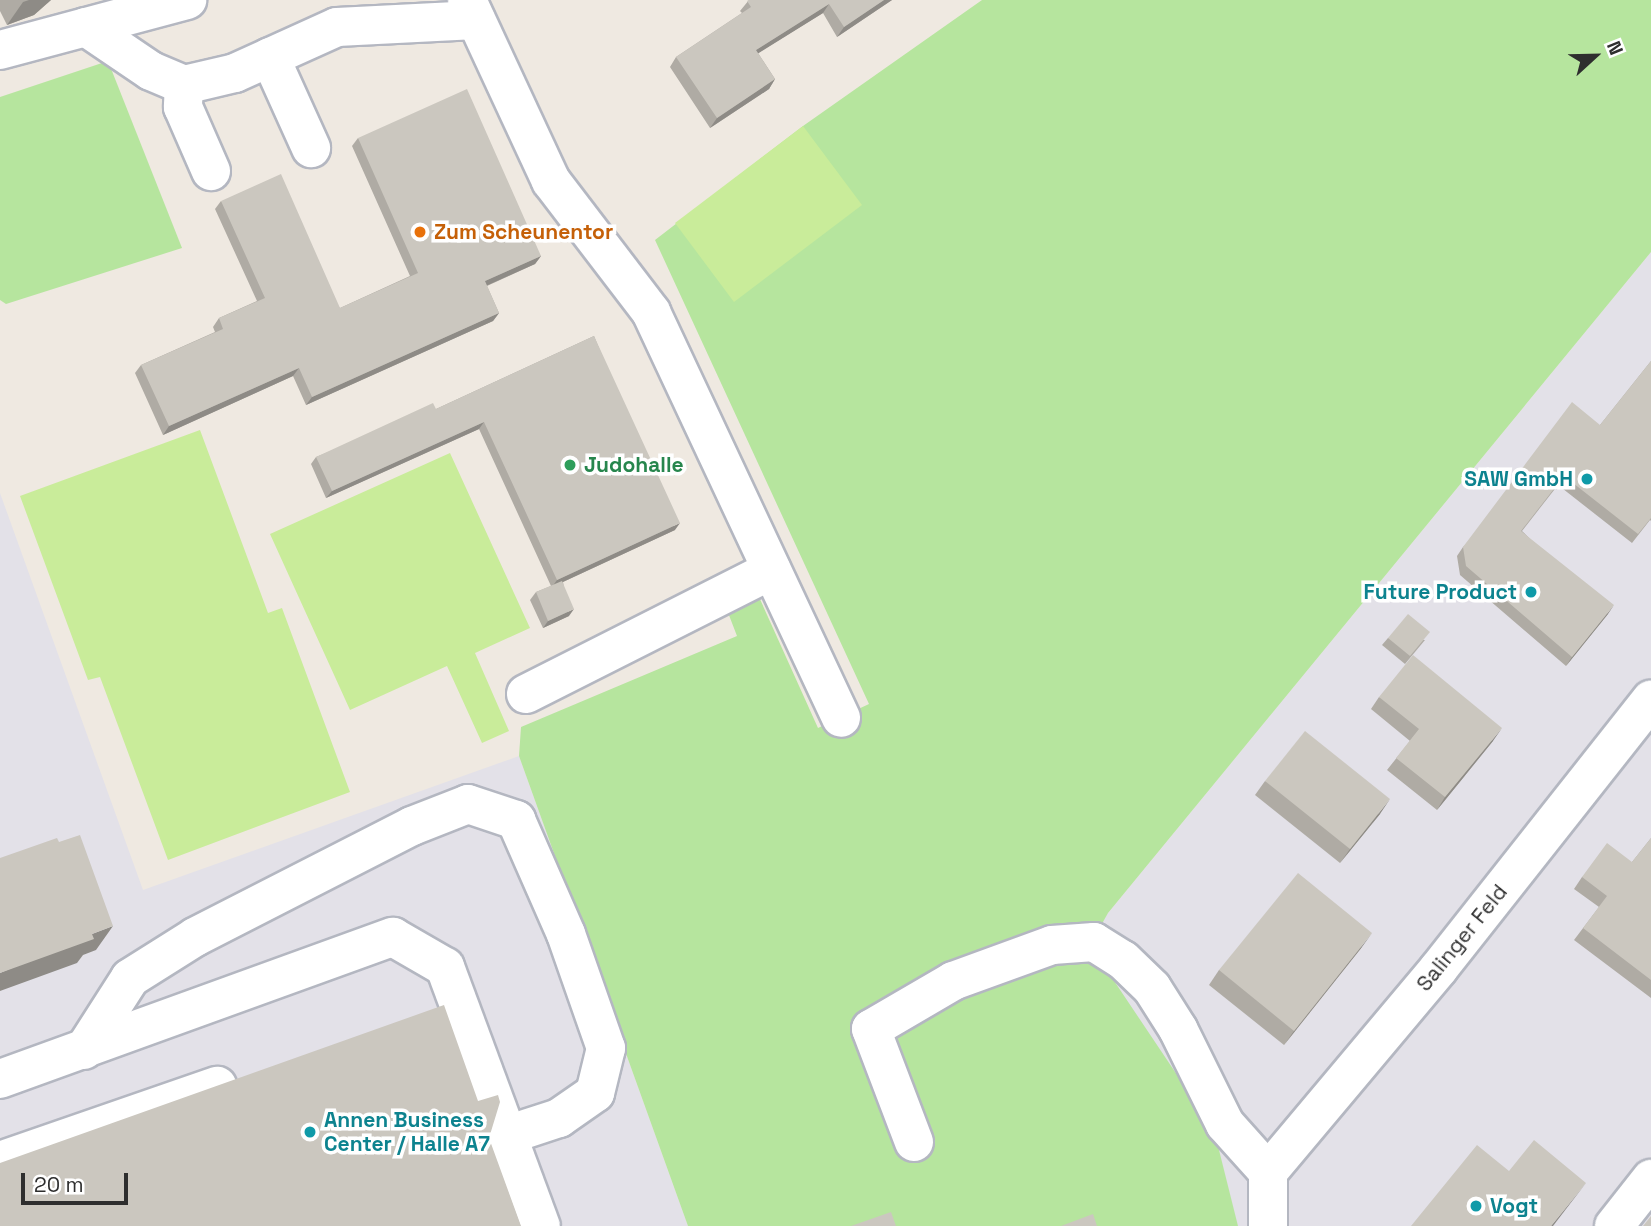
<!DOCTYPE html>
<style>
body{margin:0}
#map{position:relative;width:1651px;height:1226px;overflow:hidden;background:#efe9e1;font-family:"Space Grotesk",sans-serif}
div>[style]{position:absolute}
[style*='--x']{left:calc(var(--x)*1px);top:calc(var(--y)*1px);width:calc(var(--w)*1px);rotate:calc(var(--a)*1deg)}
.industrial>*{inset:0;background:#e3e1e8}
.green>*{inset:0;background:#b6e59e}
.pitch>*{inset:0;background:#c9ec9a}
.roads{filter:drop-shadow(2px 0 #b4b7c1) drop-shadow(-2px 0 #b4b7c1) drop-shadow(0 2px #b4b7c1) drop-shadow(0 -2px #b4b7c1)}
.minor>*{height:38px;margin:-19px;padding:0 19px;transform-origin:19px;border-radius:19px;background:#fff}
.wall>*{inset:0;background:#afaba4}
.shaded-wall>*{inset:0;background:#8e8b86}
.building>*{inset:0;background:#cbc7bf}
.dots>*{width:19px;height:19px;translate:-50% -50%;box-sizing:border-box;border:4px solid #fff;border-radius:50%}
span{translate:-50% -50%;white-space:nowrap;text-align:center;line-height:1.15;-webkit-text-stroke:7px #fff;paint-order:stroke}
.food-label{font-size:21px;color:#c56008;font-weight:700}
.left{translate:0 -50%;text-align:left}
.leisure-label{font-size:21px;color:#27864d;font-weight:700}
.culture-label{font-size:21px;color:#0d838f;font-weight:700}
.right{translate:-100% -50%;text-align:right}
.street-label{font-size:21px;color:#2e2e2e}
.north{position:absolute;left:1560px;top:21px;width:70px;height:70px;-webkit-text-stroke:5px #fff;paint-order:stroke;rotate:68deg;font-size:19px;font-weight:700;line-height:28px;text-align:center;color:#2e2e2e}
.north::after{content:'';display:block;margin:auto;width:24px;height:32px;background:#2e2e2e;clip-path:polygon(50% 0,100% 100%,50% 72%,0 100%)}
.scale{position:absolute;left:21px;top:1173px;width:107px;height:32px;box-sizing:border-box;border:4px solid #2e2e2e;border-top:0;padding-left:9px;font-size:21px;line-height:24px;white-space:nowrap;color:#2e2e2e;-webkit-text-stroke:5px #fff;paint-order:stroke}
</style>
<div id="map">
<div class="industrial">
<i style="clip-path:polygon(1651px 252px,1651px 1226px,716px 1226px,1108px 913px)"></i>
<i style="clip-path:polygon(0 493px,143px 890px,519px 756px,688px 1226px,0 1226px)"></i>
</div>
<div class="green">
<i style="clip-path:polygon(982px 0,1651px 0,1651px 252px,1108px 913px,1090px 945px,1214px 1130px,1238px 1226px,688px 1226px,519px 756px,521px 727px,737px 636px,727px 610px,759px 597px,818px 728px,869px 704px,655px 240px,803px 126px)"></i>
<i style="clip-path:polygon(108px 61px,182px 248px,6px 304px,0 300px,0 97px)"></i>
</div>
<div class="pitch">
<i style="clip-path:polygon(803px 126px,862px 205px,734px 302px,675px 223px)"></i>
<i style="clip-path:polygon(200px 430px,268px 613px,282px 608px,350px 792px,168px 860px,100px 677px,88px 680px,20px 496px)"></i>
<i style="clip-path:polygon(450px 453px,530px 628px,475px 653px,509px 731px,482px 743px,447px 666px,350px 710px,270px 534px)"></i>
</div>
<div class="roads">
<div class="minor">
<i style="--x:467;--y:0;--w:200;--a:65.1"></i>
<i style="--x:551;--y:181;--w:165;--a:52.6"></i>
<i style="--x:651;--y:312;--w:448;--a:64.9"></i>
<i style="--x:86;--y:27;--w:78;--a:34.1"></i>
<i style="--x:151;--y:71;--w:36;--a:23"></i>
<i style="--x:184;--y:85;--w:52;--a:-13.2"></i>
<i style="--x:235;--y:73;--w:112;--a:-24.3"></i>
<i style="--x:337;--y:27;--w:139;--a:-2.9"></i>
<i style="--x:0;--y:50;--w:194;--a:-15"></i>
<i style="--x:270;--y:57;--w:100;--a:65.7"></i>
<i style="--x:184;--y:85;--w:22;--a:93"></i>
<i style="--x:183;--y:107;--w:70;--a:66.4"></i>
<i style="--x:526;--y:694;--w:275;--a:-26.8"></i>
<i style="--x:84;--y:1050;--w:85;--a:-57.4"></i>
<i style="--x:130;--y:978;--w:77;--a:-32.2"></i>
<i style="--x:195;--y:937;--w:244;--a:-27.1"></i>
<i style="--x:412;--y:826;--w:60;--a:-21.4"></i>
<i style="--x:468;--y:804;--w:51;--a:18.4"></i>
<i style="--x:516;--y:820;--w:124;--a:66.3"></i>
<i style="--x:566;--y:934;--w:121;--a:70.7"></i>
<i style="--x:606;--y:1048;--w:46;--a:103.7"></i>
<i style="--x:595;--y:1093;--w:44;--a:145.2"></i>
<i style="--x:559;--y:1118;--w:35;--a:162"></i>
<i style="--x:0;--y:1079;--w:418;--a:-19.9"></i>
<i style="--x:393;--y:937;--w:60;--a:30"></i>
<i style="--x:445;--y:967;--w:276;--a:69.7"></i>
<i style="--x:914;--y:1142;--w:121;--a:-110.8"></i>
<i style="--x:871;--y:1029;--w:95;--a:-30.3"></i>
<i style="--x:953;--y:981;--w:105;--a:-20"></i>
<i style="--x:1052;--y:945;--w:42;--a:-4.1"></i>
<i style="--x:1094;--y:942;--w:34;--a:32"></i>
<i style="--x:1123;--y:960;--w:40;--a:44"></i>
<i style="--x:1152;--y:988;--w:49;--a:57.6"></i>
<i style="--x:1178;--y:1029;--w:106;--a:63.7"></i>
<i style="--x:1225;--y:1124;--w:64;--a:48.1"></i>
<i style="--x:0;--y:1161;--w:230;--a:-19.1"></i>
<i style="--x:1268;--y:1226;--w:54;--a:-90"></i>
<i style="--x:1268;--y:1172;--w:266;--a:-50"></i>
<i style="--x:1439;--y:968;--w:342;--a:-51.7"></i>
<i style="--x:1614;--y:1226;--w:60;--a:-51.8"></i>
</div>
</div>
<div class="wall">
<i style="clip-path:polygon(0 0,51px 0,34px 15px,7px 25px,0 11px)"></i>
<i style="clip-path:polygon(749px 0,892px 0,837px 37px,823px 13px,758px 53px,775px 79px,769px 89px,710px 128px,670px 67px,676px 57px,742px 13px,740px 11px)"></i>
<i style="clip-path:polygon(358px 138px,541px 256px,535px 264px,487px 286px,499px 313px,493px 321px,306px 405px,293px 376px,163px 435px,135px 373px,141px 365px,215px 332px,213px 327px,219px 318px,257px 301px,215px 209px,221px 201px,340px 308px,410px 276px,352px 146px)"></i>
<i style="clip-path:polygon(594px 336px,675px 530px,563px 582px,569px 616px,543px 628px,530px 600px,536px 592px,551px 586px,479px 429px,326px 498px,311px 464px,316px 457px,436px 409px)"></i>
<i style="clip-path:polygon(1651px 361px,1651px 521px,1650px 520px,1632px 543px,1558px 485px,1522px 531px,1608px 614px,1566px 666px,1460px 575px,1457px 556px,1463px 547px,1600px 425px)"></i>
<i style="clip-path:polygon(1388px 638px,1425px 640px,1405px 664px,1382px 645px)"></i>
<i style="clip-path:polygon(1379px 697px,1493px 741px,1437px 810px,1387px 770px,1410px 741px,1371px 709px)"></i>
<i style="clip-path:polygon(1265px 781px,1380px 814px,1340px 863px,1255px 795px)"></i>
<i style="clip-path:polygon(1651px 838px,1651px 998px,1574px 940px,1599px 907px,1574px 889px,1582px 877px,1632px 862px)"></i>
<i style="clip-path:polygon(1362px 947px,1284px 1045px,1209px 985px,1219px 970px)"></i>
</div>
<div class="shaded-wall">
<i style="clip-path:polygon(29px 0,51px 0,34px 15px,7px 25px,23px 2px)"></i>
<i style="clip-path:polygon(884px 0,892px 0,837px 37px,844px 27px)"></i>
<i style="clip-path:polygon(829px 4px,823px 13px,749px 59px,756px 50px)"></i>
<i style="clip-path:polygon(775px 79px,769px 89px,710px 128px,717px 118px)"></i>
<i style="clip-path:polygon(541px 256px,535px 264px,479px 289px,485px 281px)"></i>
<i style="clip-path:polygon(499px 313px,493px 321px,306px 405px,312px 397px)"></i>
<i style="clip-path:polygon(299px 368px,293px 376px,163px 435px,169px 426px)"></i>
<i style="clip-path:polygon(484px 422px,479px 429px,326px 498px,332px 491px)"></i>
<i style="clip-path:polygon(680px 523px,675px 530px,552px 587px,557px 580px)"></i>
<i style="clip-path:polygon(1614px 605px,1608px 614px,1566px 666px,1572px 657px)"></i>
<i style="clip-path:polygon(574px 609px,569px 616px,543px 628px,548px 621px)"></i>
<i style="clip-path:polygon(1502px 728px,1493px 741px,1437px 810px,1445px 797px)"></i>
<i style="clip-path:polygon(1390px 799px,1380px 814px,1340px 863px,1350px 849px)"></i>
<i style="clip-path:polygon(113px 926px,96px 950px,83px 955px,77px 963px,0 991px,0 973px,92px 934px)"></i>
<i style="clip-path:polygon(1372px 933px,1362px 947px,1284px 1045px,1294px 1031px)"></i>
<i style="clip-path:polygon(1586px 1183px,1553px 1226px,1551px 1226px)"></i>
</div>
<div class="building">
<i style="clip-path:polygon(749px 0,884px 0,844px 27px,829px 4px,756px 50px,775px 79px,717px 118px,676px 57px,751px 7px,747px 1px)"></i>
<i style="clip-path:polygon(467px 89px,541px 256px,485px 281px,499px 313px,312px 397px,299px 368px,169px 426px,141px 365px,223px 329px,219px 318px,265px 298px,221px 201px,281px 174px,340px 308px,418px 273px,358px 138px)"></i>
<i style="clip-path:polygon(594px 336px,680px 523px,557px 580px,484px 422px,332px 491px,316px 457px,433px 403px,436px 409px)"></i>
<i style="clip-path:polygon(1651px 361px,1651px 518px,1638px 534px,1564px 476px,1521px 531px,1614px 605px,1572px 657px,1466px 566px,1463px 547px,1572px 402px,1600px 425px)"></i>
<i style="clip-path:polygon(562px 581px,574px 609px,548px 621px,536px 592px)"></i>
<i style="clip-path:polygon(1408px 614px,1430px 632px,1410px 656px,1388px 638px)"></i>
<i style="clip-path:polygon(1413px 655px,1502px 728px,1445px 797px,1396px 758px,1419px 729px,1379px 697px)"></i>
<i style="clip-path:polygon(1305px 731px,1390px 799px,1350px 849px,1265px 781px)"></i>
<i style="clip-path:polygon(80px 835px,113px 926px,92px 934px,94px 939px,0 973px,0 858px,57px 838px,59px 842px)"></i>
<i style="clip-path:polygon(1651px 838px,1651px 980px,1583px 928px,1607px 896px,1582px 877px,1607px 843px,1632px 862px)"></i>
<i style="clip-path:polygon(1298px 873px,1372px 933px,1294px 1031px,1219px 970px)"></i>
<i style="clip-path:polygon(444px 1005px,478px 1101px,498px 1095px,500px 1102px,489px 1138px,521px 1226px,0 1226px,0 1163px)"></i>
<i style="clip-path:polygon(1534px 1140px,1586px 1183px,1551px 1226px,1411px 1226px,1477px 1145px,1509px 1171px)"></i>
<i style="clip-path:polygon(891px 1212px,896px 1226px,851px 1226px)"></i>
<i style="clip-path:polygon(1093px 1214px,1097px 1226px,1061px 1226px)"></i>
<i style="clip-path:polygon(1651px 1216px,1651px 1226px,1643px 1226px)"></i>
</div>
<div class="dots">
<i style="left:420px;top:232px;background:#e8710a"></i>
<i style="left:570px;top:465px;background:#2e9e5b"></i>
<i style="left:1587px;top:479px;background:#0f9aa8"></i>
<i style="left:1531px;top:592px;background:#0f9aa8"></i>
<i style="left:310px;top:1132px;background:#0f9aa8"></i>
<i style="left:1476px;top:1206px;background:#0f9aa8"></i>
</div>
<div class="food-label">
<span class="left" style="left:434px;top:232px">Zum Scheunentor</span>
</div>
<div class="leisure-label">
<span class="left" style="left:584px;top:465px">Judohalle</span>
</div>
<div class="culture-label">
<span class="right" style="left:1573px;top:479px">SAW GmbH</span>
<span class="right" style="left:1517px;top:592px">Future Product</span>
<span class="left" style="left:324px;top:1132px">Annen Business<br>Center / Halle A7</span>
<span class="left" style="left:1490px;top:1206px">Vogt</span>
</div>
<div class="street-label">
<span style="left:1462px;top:938px;rotate:-51deg">Salinger Feld</span>
</div>
<div class="north">N</div>
<div class="scale">20 m</div>
</div>
